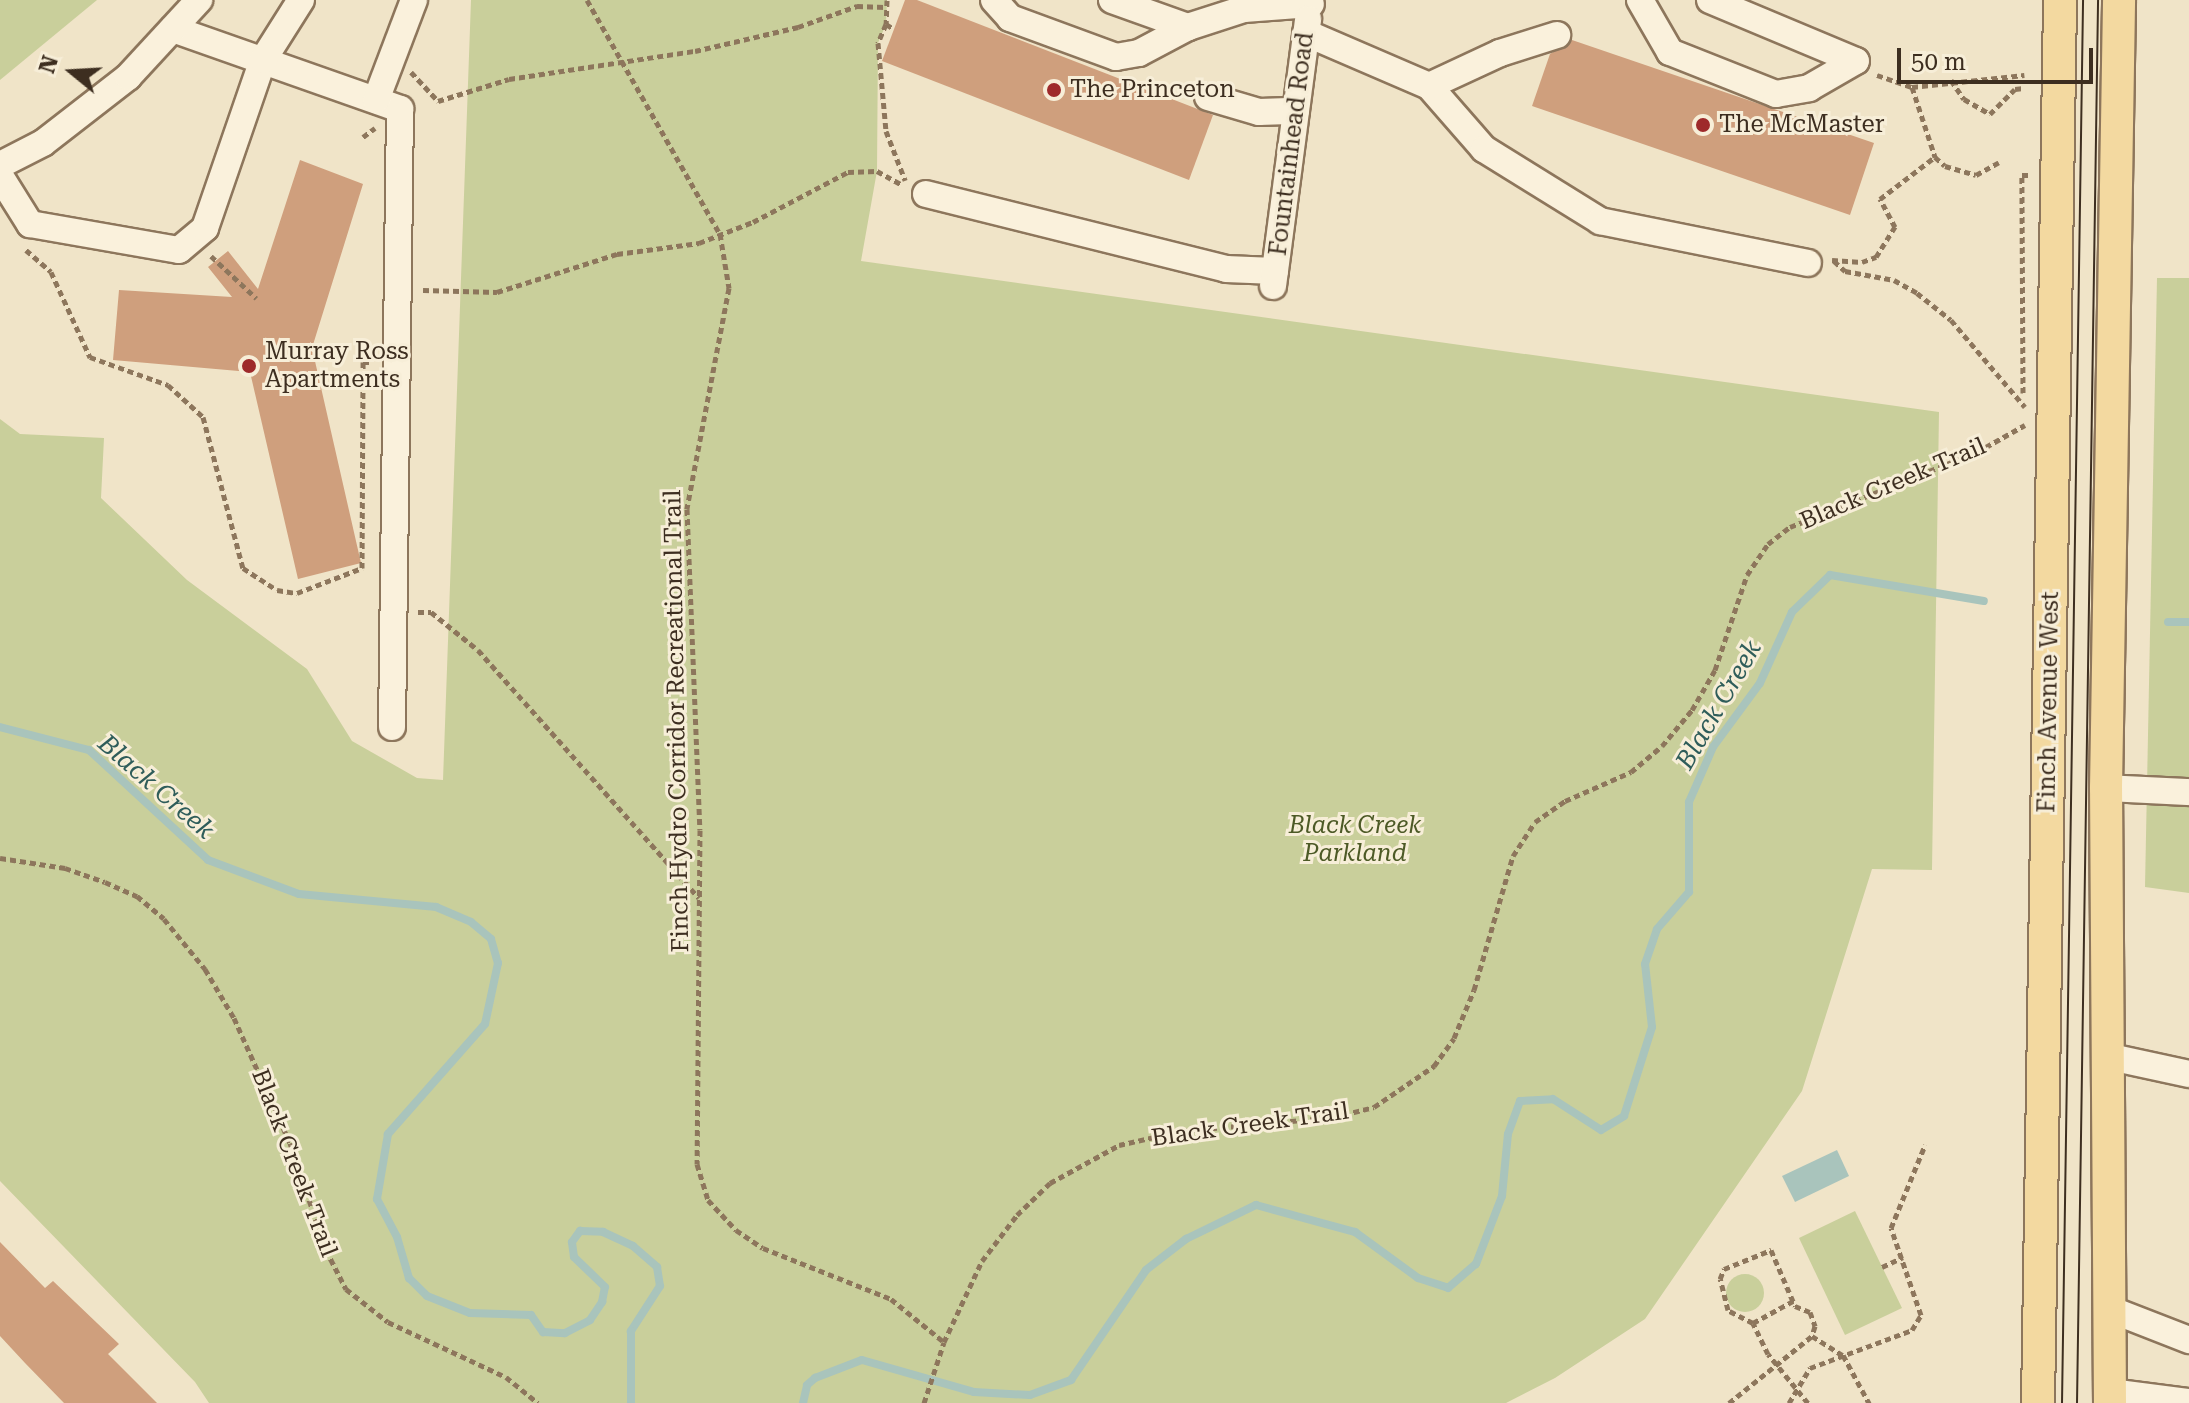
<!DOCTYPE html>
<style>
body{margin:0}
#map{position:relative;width:2189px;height:1403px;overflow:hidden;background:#f0e4c8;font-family:"Roboto Serif",serif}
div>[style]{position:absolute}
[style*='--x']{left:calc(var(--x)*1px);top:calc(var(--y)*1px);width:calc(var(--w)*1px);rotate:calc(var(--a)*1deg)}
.green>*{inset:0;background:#c9cf9b}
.round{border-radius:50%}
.water>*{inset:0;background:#a9c4bc}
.stream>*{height:8px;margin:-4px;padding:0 4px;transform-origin:4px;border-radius:4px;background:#a9c4bc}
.building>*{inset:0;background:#cf9f7d}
.path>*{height:5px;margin-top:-2.5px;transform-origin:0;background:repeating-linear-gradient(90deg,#8d765c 0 6px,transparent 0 10px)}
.roads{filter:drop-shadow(2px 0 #8d765c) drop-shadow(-2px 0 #8d765c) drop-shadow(0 2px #8d765c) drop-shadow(0 -2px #8d765c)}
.minor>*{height:26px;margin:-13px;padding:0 13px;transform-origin:13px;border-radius:13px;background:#faf1dc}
.major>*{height:32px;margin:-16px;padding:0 16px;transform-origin:16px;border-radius:16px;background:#f3d9a0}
.tram>*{height:2px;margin:-1px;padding:0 1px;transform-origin:1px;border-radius:1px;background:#3d2e20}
.dots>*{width:22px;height:22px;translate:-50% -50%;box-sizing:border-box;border:4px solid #f7eed8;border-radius:50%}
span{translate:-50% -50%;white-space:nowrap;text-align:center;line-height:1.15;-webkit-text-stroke:6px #f7eed8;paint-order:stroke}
.poi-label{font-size:24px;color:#3d2e20}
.left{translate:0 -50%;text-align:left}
.street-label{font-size:24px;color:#3d2e20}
.park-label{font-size:24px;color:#4d5a26;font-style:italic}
.water-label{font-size:26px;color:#2f5d5a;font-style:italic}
.north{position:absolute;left:32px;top:32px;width:80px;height:80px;-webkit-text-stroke:6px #f7eed8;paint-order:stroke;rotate:288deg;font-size:22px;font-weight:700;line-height:32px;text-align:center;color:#3d2e20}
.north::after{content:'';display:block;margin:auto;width:28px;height:36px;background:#3d2e20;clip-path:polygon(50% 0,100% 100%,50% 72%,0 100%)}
.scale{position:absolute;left:1897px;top:48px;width:196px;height:36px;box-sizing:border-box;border:4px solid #3d2e20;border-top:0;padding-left:10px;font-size:24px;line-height:28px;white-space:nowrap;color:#3d2e20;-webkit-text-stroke:6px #f7eed8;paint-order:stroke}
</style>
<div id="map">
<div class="green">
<i style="clip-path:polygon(0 0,97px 0,0 80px)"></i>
<i style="clip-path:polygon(471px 0,887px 0,886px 24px,878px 43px,877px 171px,861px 261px,1939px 412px,1932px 870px,1872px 869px,1802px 1091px,1645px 1319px,1555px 1378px,1506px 1403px,209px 1403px,195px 1382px,0 1181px,0 419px,20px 434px,104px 438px,101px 498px,187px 580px,307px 669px,352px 741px,417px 778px,443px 780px)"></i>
<i style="clip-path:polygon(2157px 278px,2189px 278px,2189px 893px,2145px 887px)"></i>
<i style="clip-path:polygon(1855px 1211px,1902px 1308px,1845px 1335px,1799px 1238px)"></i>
<i class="round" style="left:1726px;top:1274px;width:38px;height:38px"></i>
</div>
<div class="water">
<i style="clip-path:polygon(1837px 1150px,1849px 1176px,1795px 1202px,1782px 1176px)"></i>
</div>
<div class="stream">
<i style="--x:2168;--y:622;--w:21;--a:0"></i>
<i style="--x:0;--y:727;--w:92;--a:14.5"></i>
<i style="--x:89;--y:750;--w:162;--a:42.7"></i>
<i style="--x:208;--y:860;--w:97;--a:20.5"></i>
<i style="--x:299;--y:894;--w:138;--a:5.4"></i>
<i style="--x:436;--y:907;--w:38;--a:23"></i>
<i style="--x:471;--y:922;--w:26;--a:40"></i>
<i style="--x:491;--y:939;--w:25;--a:74"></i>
<i style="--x:498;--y:963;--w:62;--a:102"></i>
<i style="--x:485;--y:1024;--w:147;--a:131.4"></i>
<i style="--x:388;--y:1134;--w:66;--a:99.6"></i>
<i style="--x:377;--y:1199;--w:43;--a:62.2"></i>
<i style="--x:397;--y:1237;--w:43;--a:73.7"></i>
<i style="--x:409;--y:1278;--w:25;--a:45"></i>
<i style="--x:427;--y:1296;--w:46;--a:21.6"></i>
<i style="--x:470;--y:1313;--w:61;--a:1.9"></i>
<i style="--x:531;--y:1315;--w:21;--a:55"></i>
<i style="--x:543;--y:1332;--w:22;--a:3"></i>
<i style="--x:565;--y:1333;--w:28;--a:-27"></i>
<i style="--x:590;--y:1320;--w:22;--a:-56"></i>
<i style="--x:602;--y:1302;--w:15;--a:-79"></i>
<i style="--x:605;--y:1287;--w:43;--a:-135.9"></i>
<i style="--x:574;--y:1257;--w:15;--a:-98"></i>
<i style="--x:572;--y:1242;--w:14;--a:-54"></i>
<i style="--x:580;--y:1231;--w:23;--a:2"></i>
<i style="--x:603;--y:1232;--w:33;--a:25"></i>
<i style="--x:633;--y:1246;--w:32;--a:41"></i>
<i style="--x:657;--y:1267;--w:19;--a:81"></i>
<i style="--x:660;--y:1286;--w:54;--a:122.8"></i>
<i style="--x:631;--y:1331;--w:72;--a:90"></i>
<i style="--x:803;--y:1403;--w:18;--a:-77"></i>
<i style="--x:807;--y:1385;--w:11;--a:-41"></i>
<i style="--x:815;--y:1378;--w:50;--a:-21"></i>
<i style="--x:862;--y:1360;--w:116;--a:15.9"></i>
<i style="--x:974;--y:1392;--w:56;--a:3.1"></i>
<i style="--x:1030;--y:1395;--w:44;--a:-20.1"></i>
<i style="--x:1071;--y:1380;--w:133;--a:-55.7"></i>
<i style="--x:1146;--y:1270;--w:51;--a:-37.8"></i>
<i style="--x:1186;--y:1239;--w:78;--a:-25.9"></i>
<i style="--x:1256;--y:1205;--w:103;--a:15.3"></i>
<i style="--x:1355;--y:1232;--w:78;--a:36.1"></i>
<i style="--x:1418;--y:1278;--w:32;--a:18"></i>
<i style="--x:1448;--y:1288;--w:37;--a:-41"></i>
<i style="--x:1476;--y:1264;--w:73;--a:-69.1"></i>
<i style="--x:1502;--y:1196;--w:62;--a:-84.5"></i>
<i style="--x:1508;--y:1134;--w:35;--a:-70"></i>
<i style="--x:1520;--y:1101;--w:33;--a:-3"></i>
<i style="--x:1553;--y:1099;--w:57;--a:32.9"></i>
<i style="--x:1601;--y:1130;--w:27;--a:-31"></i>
<i style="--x:1624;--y:1116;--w:93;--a:-72.5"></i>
<i style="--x:1652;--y:1027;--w:63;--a:-96.3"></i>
<i style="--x:1645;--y:964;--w:37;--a:-71"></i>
<i style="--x:1657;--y:929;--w:49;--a:-49.1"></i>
<i style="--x:1689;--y:892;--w:90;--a:-90"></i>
<i style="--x:1689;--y:802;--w:60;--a:-66.4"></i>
<i style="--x:1713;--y:747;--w:79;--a:-53.7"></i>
<i style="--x:1760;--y:683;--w:78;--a:-65.7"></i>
<i style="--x:1792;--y:612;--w:53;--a:-44.2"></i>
<i style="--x:1830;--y:575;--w:156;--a:9.6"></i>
</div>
<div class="building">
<i style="clip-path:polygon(905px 0,917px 0,1213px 115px,1189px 180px,882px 61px)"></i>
<i style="clip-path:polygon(1572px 40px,1874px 143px,1850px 215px,1532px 106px,1550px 54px)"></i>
<i style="clip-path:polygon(300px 160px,363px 184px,312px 348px,361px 563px,298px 579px,250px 372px,113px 360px,119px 290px,232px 297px,208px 267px,228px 251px,258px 289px)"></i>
<i style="clip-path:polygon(0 1242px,45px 1288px,53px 1281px,119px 1344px,108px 1354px,157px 1403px,64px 1403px,25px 1363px,0 1336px)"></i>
</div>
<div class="path">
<i style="--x:587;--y:0;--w:269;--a:60.4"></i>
<i style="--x:720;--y:234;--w:55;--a:80.5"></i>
<i style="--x:729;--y:288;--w:225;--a:100.8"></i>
<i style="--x:687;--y:509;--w:321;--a:87.7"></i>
<i style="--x:700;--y:830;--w:334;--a:90.5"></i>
<i style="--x:697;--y:1164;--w:38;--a:73"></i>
<i style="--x:708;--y:1200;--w:41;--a:47"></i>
<i style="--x:736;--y:1230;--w:32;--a:34"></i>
<i style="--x:763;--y:1248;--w:138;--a:21.7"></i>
<i style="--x:891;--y:1299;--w:68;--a:39.1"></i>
<i style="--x:887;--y:0;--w:24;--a:92"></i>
<i style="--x:886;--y:24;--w:9;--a:32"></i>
<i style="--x:886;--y:24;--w:21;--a:113"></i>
<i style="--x:878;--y:43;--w:88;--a:84.8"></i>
<i style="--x:886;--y:131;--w:53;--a:68.8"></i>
<i style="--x:411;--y:72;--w:40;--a:47"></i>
<i style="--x:438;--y:101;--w:74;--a:-17.2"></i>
<i style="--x:509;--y:79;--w:188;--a:-8.6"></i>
<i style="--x:695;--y:51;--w:106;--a:-13.1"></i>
<i style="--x:798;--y:27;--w:63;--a:-19.6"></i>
<i style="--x:857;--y:6;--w:28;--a:2"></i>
<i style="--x:1877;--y:75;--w:37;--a:19"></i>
<i style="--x:1912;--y:87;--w:113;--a:-6.1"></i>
<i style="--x:1951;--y:80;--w:23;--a:56"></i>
<i style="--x:1964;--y:99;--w:30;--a:30"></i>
<i style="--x:1990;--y:114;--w:35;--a:-45"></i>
<i style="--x:2015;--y:89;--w:9;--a:-6"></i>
<i style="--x:1912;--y:87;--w:74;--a:71.8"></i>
<i style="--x:1935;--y:157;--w:13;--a:42"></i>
<i style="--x:1945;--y:166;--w:32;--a:16"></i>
<i style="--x:1976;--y:175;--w:26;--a:-29"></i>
<i style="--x:363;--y:137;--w:15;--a:-37"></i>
<i style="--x:26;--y:250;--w:33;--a:41"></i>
<i style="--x:51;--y:272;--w:94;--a:65.4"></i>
<i style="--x:90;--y:357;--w:83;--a:19.7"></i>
<i style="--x:168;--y:385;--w:47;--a:42.4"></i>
<i style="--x:203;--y:417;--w:156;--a:75.2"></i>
<i style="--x:243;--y:568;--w:40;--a:32.9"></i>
<i style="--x:277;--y:590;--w:20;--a:9"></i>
<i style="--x:297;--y:593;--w:70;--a:-21"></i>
<i style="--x:362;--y:568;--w:206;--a:-89.7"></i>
<i style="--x:363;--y:362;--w:9;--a:0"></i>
<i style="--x:211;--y:256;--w:62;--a:43"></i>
<i style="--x:1832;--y:260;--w:30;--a:4"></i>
<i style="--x:1862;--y:262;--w:15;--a:-20"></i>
<i style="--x:1876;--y:257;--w:36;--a:-58"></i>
<i style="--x:1895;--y:227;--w:32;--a:-118"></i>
<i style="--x:1880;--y:199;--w:69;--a:-37.4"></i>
<i style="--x:1834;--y:261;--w:15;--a:42"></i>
<i style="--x:1845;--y:271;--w:50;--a:10.4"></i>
<i style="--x:1894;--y:280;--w:26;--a:29"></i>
<i style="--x:1917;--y:293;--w:43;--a:38.5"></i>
<i style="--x:1951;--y:320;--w:114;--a:49.6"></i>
<i style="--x:423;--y:290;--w:74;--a:1.5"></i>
<i style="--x:497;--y:292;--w:126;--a:-17.6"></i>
<i style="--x:617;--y:254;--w:83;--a:-7.6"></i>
<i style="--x:699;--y:243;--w:58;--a:-21.3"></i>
<i style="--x:753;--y:222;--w:107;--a:-27.8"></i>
<i style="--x:848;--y:172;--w:29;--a:-2"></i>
<i style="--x:877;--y:171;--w:29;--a:29"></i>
<i style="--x:2023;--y:393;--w:218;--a:-90.3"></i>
<i style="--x:2022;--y:175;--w:8;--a:0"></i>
<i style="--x:418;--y:612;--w:13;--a:0"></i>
<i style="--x:431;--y:612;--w:60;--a:39"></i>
<i style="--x:478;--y:650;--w:332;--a:48.3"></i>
<i style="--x:0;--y:858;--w:66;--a:8.7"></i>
<i style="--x:65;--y:868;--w:42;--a:19.3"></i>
<i style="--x:105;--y:882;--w:35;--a:24"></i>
<i style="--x:137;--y:896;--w:35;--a:40"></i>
<i style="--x:164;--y:919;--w:65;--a:50.6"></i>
<i style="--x:205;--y:969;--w:57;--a:59.4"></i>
<i style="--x:234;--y:1018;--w:137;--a:65.9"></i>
<i style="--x:290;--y:1143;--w:113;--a:71.4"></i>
<i style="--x:326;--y:1250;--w:44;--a:62.9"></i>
<i style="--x:346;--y:1289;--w:53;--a:38.2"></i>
<i style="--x:388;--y:1322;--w:130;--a:25"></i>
<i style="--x:506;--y:1377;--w:41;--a:39.1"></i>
<i style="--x:1882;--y:1267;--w:23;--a:-25"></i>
<i style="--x:1753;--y:1323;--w:46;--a:-28.8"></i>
<i style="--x:924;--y:1403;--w:64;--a:-71.8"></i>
<i style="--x:944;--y:1342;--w:89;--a:-64.9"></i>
<i style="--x:982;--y:1261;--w:58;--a:-52.7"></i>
<i style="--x:1017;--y:1215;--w:46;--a:-44.1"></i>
<i style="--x:1050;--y:1183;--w:79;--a:-28.8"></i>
<i style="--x:1119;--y:1145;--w:64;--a:-12.7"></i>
<i style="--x:1181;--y:1131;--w:154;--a:-5.2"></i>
<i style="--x:1334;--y:1117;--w:41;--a:-14"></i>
<i style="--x:1374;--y:1107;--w:73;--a:-34.3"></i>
<i style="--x:1434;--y:1066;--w:34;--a:-54"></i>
<i style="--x:1454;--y:1038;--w:52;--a:-67.4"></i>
<i style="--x:1474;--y:990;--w:140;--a:-73.8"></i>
<i style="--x:1513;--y:856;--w:40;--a:-57.1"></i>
<i style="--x:1535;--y:822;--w:37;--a:-35"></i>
<i style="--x:1565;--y:801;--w:72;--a:-23.7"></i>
<i style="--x:1631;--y:772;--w:40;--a:-40"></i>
<i style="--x:1662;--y:746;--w:47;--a:-50.2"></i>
<i style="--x:1692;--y:710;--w:46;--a:-60.1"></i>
<i style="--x:1715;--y:670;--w:100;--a:-71.4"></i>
<i style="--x:1747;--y:575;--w:37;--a:-56"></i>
<i style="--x:1768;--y:544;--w:28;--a:-38"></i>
<i style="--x:1790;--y:527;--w:201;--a:-21.9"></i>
<i style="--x:1977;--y:452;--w:55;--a:-29.4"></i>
<i style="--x:1729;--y:1403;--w:107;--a:-38.9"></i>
<i style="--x:1812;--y:1336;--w:36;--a:32"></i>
<i style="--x:1843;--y:1355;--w:55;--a:61.6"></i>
<i style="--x:1789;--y:1403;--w:41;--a:-59"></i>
<i style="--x:1810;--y:1368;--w:109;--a:-20.4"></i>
<i style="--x:1912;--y:1330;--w:17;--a:-59"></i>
<i style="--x:1921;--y:1315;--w:92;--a:-109"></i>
<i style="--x:1891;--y:1228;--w:90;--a:-67.7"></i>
<i style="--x:1808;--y:1403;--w:63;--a:-129.2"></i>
<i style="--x:1768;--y:1354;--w:34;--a:-116"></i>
<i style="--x:1753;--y:1323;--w:28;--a:-153"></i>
<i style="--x:1728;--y:1310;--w:32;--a:-104"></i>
<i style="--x:1720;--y:1279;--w:11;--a:-68"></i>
<i style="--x:1724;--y:1269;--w:51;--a:-22"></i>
<i style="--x:1771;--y:1250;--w:61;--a:66.8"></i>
<i style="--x:1795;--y:1306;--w:16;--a:22"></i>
<i style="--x:1810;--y:1312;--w:15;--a:70"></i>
<i style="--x:1815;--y:1326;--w:10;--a:107"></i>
</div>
<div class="roads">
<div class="minor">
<i style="--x:994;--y:0;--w:24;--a:48"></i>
<i style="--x:1010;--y:18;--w:113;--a:20.2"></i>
<i style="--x:1116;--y:57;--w:23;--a:-10"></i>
<i style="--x:1139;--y:53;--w:55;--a:-28"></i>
<i style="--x:1188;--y:27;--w:59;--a:-17.8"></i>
<i style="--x:1244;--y:9;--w:67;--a:-4.3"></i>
<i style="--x:1112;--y:0;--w:81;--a:19.6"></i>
<i style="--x:1640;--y:0;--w:60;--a:60"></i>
<i style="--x:1670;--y:52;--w:114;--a:21.6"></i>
<i style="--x:1776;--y:94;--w:34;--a:-10"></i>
<i style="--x:1809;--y:88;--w:54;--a:-29.9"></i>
<i style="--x:1710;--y:0;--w:158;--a:22.7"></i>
<i style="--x:173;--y:29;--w:241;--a:19.4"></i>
<i style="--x:400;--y:109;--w:618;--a:90.74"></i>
<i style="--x:1306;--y:33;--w:134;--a:23.3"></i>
<i style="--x:1429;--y:86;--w:84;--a:48.9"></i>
<i style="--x:1484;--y:149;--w:137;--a:31.8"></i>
<i style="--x:1600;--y:221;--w:212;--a:11.4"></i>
<i style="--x:1429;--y:86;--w:78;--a:-24.9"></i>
<i style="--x:1500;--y:53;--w:60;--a:-17.5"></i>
<i style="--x:1208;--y:97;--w:53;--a:16.4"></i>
<i style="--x:1259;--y:112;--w:37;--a:-2"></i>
<i style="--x:376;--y:100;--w:107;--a:-69.2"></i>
<i style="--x:0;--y:165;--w:48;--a:-27.1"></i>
<i style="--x:43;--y:143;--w:108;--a:-37.8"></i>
<i style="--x:128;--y:77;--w:105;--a:-47.3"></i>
<i style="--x:0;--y:176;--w:57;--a:58"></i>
<i style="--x:30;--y:224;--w:151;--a:9.9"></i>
<i style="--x:179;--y:250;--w:34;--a:-40"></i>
<i style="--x:205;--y:228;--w:178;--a:-71"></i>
<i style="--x:263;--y:60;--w:71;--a:-57.7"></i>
<i style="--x:926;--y:194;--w:309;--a:14"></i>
<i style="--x:1226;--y:269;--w:49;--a:2.3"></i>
<i style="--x:1273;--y:286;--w:269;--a:-82.5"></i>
<i style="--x:2106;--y:788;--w:83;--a:2.8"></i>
<i style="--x:2106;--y:1056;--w:85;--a:12.2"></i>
<i style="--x:2112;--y:1310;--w:83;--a:21.3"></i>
<i style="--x:2110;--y:1392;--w:80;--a:7.2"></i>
</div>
<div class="major">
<i style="--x:2038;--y:1403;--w:1403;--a:-89.1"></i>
<i style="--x:2110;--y:1403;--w:615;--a:-90.37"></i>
<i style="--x:2106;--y:788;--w:788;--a:-89.05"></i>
</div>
</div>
<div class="tram">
<i style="--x:2062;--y:1403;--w:1403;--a:-89.14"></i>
<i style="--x:2077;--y:1403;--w:1403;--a:-89.14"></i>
</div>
<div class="dots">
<i style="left:1054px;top:90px;background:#9e2a2b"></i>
<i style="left:1703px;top:125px;background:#9e2a2b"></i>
<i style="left:249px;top:366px;background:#9e2a2b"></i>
</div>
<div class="poi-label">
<span class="left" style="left:1070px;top:90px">The Princeton</span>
<span class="left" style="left:1719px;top:125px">The McMaster</span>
<span class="left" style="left:265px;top:366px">Murray Ross<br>Apartments</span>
</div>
<div class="street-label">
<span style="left:1292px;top:144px;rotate:-83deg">Fountainhead Road</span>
<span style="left:1893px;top:484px;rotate:-23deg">Black Creek Trail</span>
<span style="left:2049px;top:702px;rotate:-89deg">Finch Avenue West</span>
<span style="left:677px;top:721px;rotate:-91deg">Finch Hydro Corridor Recreational Trail</span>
<span style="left:1250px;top:1125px;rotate:-8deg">Black Creek Trail</span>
<span style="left:294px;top:1163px;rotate:69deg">Black Creek Trail</span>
</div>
<div class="park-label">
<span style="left:1355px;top:840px">Black Creek<br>Parkland</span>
</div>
<div class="water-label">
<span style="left:1719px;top:705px;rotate:-60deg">Black Creek</span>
<span style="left:156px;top:787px;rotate:41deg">Black Creek</span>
</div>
<div class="north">N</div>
<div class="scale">50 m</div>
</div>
